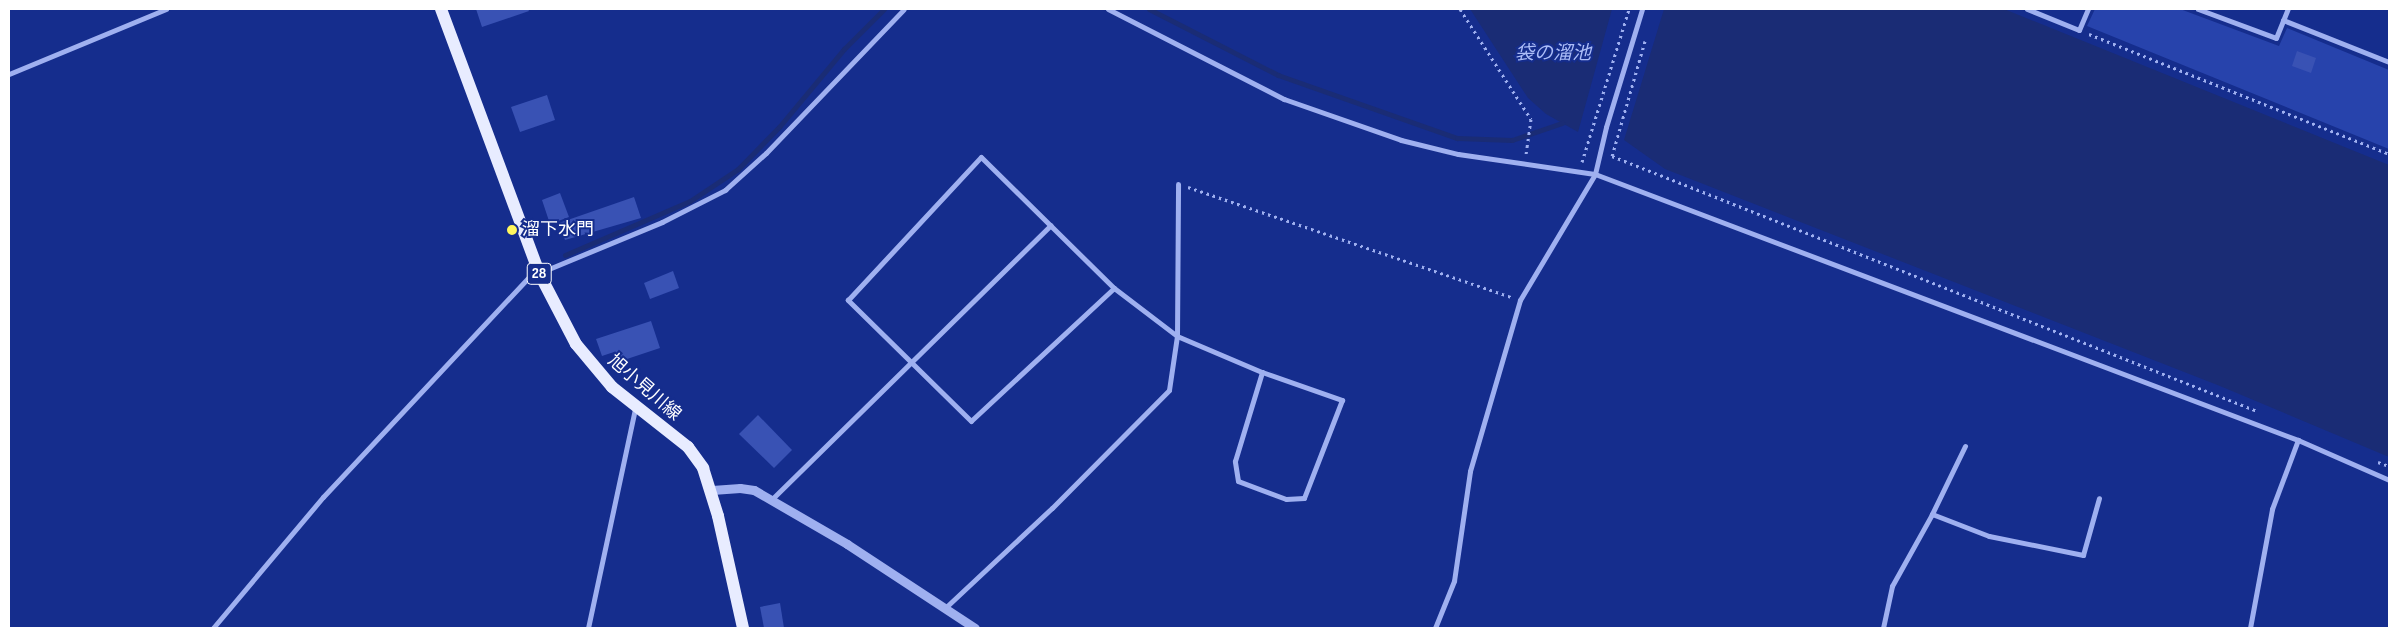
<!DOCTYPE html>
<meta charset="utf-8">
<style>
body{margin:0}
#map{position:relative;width:2398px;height:637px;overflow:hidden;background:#152d8d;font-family:"Sofia Sans Condensed","Noto Sans JP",sans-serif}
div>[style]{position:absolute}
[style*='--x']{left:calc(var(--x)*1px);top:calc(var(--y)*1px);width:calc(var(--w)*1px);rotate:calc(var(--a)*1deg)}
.green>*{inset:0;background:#2743ac}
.water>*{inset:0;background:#1a2c75}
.stream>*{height:5px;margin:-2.5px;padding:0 2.5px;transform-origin:2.5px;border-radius:2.5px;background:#1a2c75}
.building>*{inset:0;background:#3952b4}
.path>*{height:3px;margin-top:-1.5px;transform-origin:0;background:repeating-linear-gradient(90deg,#9fb0f0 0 2.5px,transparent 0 6.5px)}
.minor>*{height:5px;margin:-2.5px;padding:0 2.5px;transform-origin:2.5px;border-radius:2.5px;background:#9fb0f0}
.tertiary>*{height:9px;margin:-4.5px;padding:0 4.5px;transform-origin:4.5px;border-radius:4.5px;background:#9fb0f0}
.primary>*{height:12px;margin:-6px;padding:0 6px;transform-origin:6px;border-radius:6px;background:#e8ecff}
.dots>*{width:14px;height:14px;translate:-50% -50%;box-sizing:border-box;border:2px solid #152d8d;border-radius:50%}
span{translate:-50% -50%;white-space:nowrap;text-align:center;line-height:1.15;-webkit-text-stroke:4px #152d8d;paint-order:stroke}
.shield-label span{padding:1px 4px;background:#152d8d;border:1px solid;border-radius:4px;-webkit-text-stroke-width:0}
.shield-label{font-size:16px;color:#fff;font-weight:700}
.poi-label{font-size:18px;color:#fff}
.left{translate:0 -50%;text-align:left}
.street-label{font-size:18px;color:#fff}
.water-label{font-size:19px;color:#abbcf7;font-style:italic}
.frame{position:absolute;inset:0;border:10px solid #fff;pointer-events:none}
</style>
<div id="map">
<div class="green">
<i style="clip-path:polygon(2095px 9px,2180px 9px,2279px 46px,2287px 28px,2389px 70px,2389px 149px,2087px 26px)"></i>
</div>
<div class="water">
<i style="clip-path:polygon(1470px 9px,1612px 9px,1578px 132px,1546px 114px,1528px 98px)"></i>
<i style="clip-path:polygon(1664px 9px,2004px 9px,2389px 165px,2389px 457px,2220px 386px,1665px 169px,1624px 140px)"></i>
</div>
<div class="stream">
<i style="--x:1149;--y:9;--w:145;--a:27.1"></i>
<i style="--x:1278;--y:75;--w:190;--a:19.4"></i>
<i style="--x:1457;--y:138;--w:55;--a:2.1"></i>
<i style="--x:1512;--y:140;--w:53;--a:-18.8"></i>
<i style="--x:565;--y:255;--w:136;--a:-23.4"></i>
<i style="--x:690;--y:201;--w:58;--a:-33.7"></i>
<i style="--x:738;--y:169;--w:59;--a:-45.7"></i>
<i style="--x:779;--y:127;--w:102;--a:-50.2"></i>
<i style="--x:844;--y:49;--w:57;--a:-45"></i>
</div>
<div class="building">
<i style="clip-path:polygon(476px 9px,528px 9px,529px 11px,482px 27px)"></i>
<i style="clip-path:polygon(2297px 51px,2316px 58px,2311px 73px,2292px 66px)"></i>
<i style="clip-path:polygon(547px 95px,555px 120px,520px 132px,511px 107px)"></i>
<i style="clip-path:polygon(560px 193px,569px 217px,550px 224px,542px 200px)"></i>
<i style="clip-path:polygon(634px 197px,641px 218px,565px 240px,559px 223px)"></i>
<i style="clip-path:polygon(673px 271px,679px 288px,650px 299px,644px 283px)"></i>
<i style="clip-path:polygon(651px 321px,660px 348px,618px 362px,614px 352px,602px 356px,596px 339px)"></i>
<i style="clip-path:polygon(758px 415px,792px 450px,774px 468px,739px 434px)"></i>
<i style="clip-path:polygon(780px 603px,784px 628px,764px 628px,760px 607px)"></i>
</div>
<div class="path">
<i style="--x:1460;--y:9;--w:131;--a:57.2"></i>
<i style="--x:1531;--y:119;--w:36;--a:98"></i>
<i style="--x:2089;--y:34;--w:323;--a:21.8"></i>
<i style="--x:1645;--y:41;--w:120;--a:106"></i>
<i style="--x:1612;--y:156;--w:694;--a:21.57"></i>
<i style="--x:1582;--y:162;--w:160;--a:-72.9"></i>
<i style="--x:1188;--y:187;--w:341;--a:18.8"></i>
<i style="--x:2378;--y:462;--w:12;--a:20"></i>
</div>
<div class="minor">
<i style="--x:1108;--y:9;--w:198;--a:27.1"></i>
<i style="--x:1284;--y:99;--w:124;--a:19.3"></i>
<i style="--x:1401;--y:140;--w:59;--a:13.8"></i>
<i style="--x:1458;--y:154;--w:138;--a:8.3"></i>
<i style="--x:1595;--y:174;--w:752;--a:20.73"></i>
<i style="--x:2298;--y:440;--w:99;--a:23.7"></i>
<i style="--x:2027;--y:9;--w:56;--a:22"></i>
<i style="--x:2079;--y:30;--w:23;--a:-67"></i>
<i style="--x:2198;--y:9;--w:83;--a:20.4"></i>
<i style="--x:2276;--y:38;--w:31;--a:-68"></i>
<i style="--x:2283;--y:20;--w:114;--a:21.6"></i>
<i style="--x:9;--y:74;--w:170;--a:-22.5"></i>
<i style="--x:539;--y:273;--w:133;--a:-22.5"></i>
<i style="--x:662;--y:222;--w:71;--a:-26.9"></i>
<i style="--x:725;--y:190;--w:55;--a:-42.1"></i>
<i style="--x:766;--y:153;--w:199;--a:-46.2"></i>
<i style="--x:1114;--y:288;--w:195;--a:137.1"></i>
<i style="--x:971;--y:421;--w:173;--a:-135.5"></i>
<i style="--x:848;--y:300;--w:195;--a:-47.1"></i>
<i style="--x:981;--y:157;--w:187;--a:44.6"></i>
<i style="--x:1114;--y:288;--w:79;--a:37.3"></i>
<i style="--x:1177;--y:336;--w:92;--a:23"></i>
<i style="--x:1262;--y:372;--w:85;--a:19.3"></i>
<i style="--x:1342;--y:400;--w:105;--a:111.2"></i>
<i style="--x:1304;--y:498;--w:18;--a:177"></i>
<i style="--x:1286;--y:499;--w:51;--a:-159.4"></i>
<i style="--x:1238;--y:481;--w:20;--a:-99"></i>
<i style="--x:1235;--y:461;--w:93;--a:-73.1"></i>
<i style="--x:1965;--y:446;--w:76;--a:115.9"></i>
<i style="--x:1932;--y:514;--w:61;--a:21.1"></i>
<i style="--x:1989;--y:536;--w:96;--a:11.4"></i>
<i style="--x:2083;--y:555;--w:59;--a:-74.3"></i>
<i style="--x:771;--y:500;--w:392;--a:-44.5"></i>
<i style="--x:945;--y:608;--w:146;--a:-43.1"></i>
<i style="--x:1052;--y:508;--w:166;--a:-45.2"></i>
<i style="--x:1169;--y:390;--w:55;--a:-81.6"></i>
<i style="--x:1177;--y:336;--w:152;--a:-89.6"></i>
<i style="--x:213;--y:628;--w:171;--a:-50"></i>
<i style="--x:323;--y:497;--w:313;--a:-46.9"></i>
<i style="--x:588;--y:628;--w:225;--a:-77.9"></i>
<i style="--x:1435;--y:628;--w:51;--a:-68"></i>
<i style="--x:1454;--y:581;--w:111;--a:-81.7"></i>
<i style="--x:1470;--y:471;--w:178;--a:-73.7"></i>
<i style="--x:1520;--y:300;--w:147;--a:-59.2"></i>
<i style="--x:1595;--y:174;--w:48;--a:-76.8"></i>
<i style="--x:1606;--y:127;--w:123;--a:-73"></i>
<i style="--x:1883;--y:628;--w:43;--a:-77.9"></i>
<i style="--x:1892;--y:586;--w:82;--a:-60.9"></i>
<i style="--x:2250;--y:628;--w:121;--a:-79.5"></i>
<i style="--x:2272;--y:509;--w:74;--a:-69.4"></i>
</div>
<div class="tertiary">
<i style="--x:712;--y:490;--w:28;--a:-4"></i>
<i style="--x:740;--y:488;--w:14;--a:8"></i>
<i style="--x:754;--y:490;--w:108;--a:30.1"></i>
<i style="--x:847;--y:544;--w:153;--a:33.3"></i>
</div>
<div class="primary">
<i style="--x:441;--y:9;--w:282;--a:69.6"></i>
<i style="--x:539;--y:273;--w:80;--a:62.5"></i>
<i style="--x:576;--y:344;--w:56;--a:50.1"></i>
<i style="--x:612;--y:387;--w:97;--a:38.3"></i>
<i style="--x:688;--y:447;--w:26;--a:54"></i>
<i style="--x:703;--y:468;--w:50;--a:72.6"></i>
<i style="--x:718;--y:516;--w:115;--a:77.4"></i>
</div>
<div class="dots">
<i style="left:512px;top:230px;background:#fff75e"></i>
</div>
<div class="shield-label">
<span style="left:539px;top:274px">28</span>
</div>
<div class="poi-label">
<span class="left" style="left:522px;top:230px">溜下水門</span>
</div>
<div class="street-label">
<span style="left:644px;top:388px;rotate:41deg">旭小見川線</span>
</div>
<div class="water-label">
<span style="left:1553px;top:54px">袋の溜池</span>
</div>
<div class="frame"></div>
</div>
